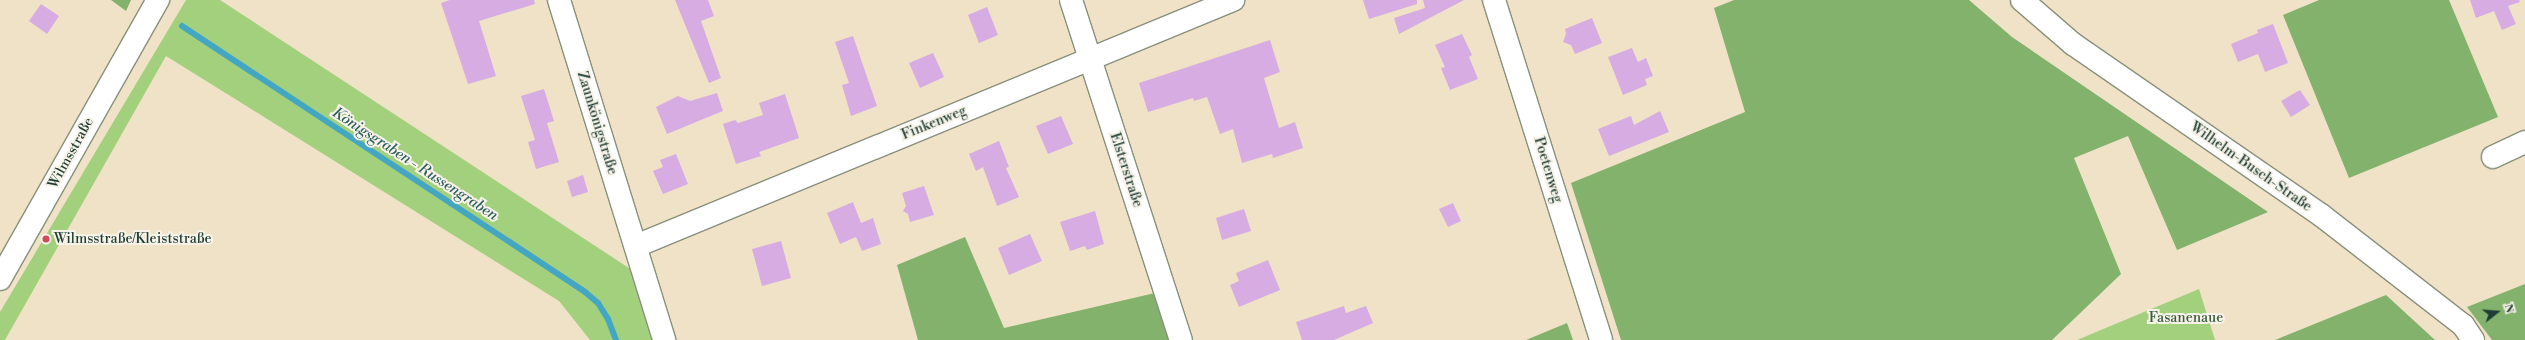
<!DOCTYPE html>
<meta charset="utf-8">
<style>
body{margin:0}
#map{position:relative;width:2525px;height:340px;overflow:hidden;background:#f0e2c6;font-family:"Libre Bodoni",serif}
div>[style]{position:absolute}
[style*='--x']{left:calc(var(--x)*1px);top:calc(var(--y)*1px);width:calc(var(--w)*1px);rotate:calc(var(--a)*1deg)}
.green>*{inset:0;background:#a3d07d}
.forest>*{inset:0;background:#82b26c}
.stream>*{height:6px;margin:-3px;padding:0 3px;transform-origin:3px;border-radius:3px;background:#43a7c3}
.building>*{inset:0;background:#d6ace3}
.roads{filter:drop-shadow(1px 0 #88907d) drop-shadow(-1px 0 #88907d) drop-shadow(0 1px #88907d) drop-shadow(0 -1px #88907d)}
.minor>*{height:22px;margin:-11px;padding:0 11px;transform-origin:11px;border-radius:11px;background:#fff}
.tertiary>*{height:22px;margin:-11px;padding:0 11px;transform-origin:11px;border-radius:11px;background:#fff}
.dots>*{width:11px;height:11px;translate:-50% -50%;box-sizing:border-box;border:2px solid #f7f3e8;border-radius:50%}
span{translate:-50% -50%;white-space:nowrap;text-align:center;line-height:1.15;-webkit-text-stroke:4px #f7f3e8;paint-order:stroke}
.street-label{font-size:14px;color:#1f3d34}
.poi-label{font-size:14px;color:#1f3d34}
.left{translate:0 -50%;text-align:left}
.park-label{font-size:14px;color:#395a43}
.water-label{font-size:15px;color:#2a5d5f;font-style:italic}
.north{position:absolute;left:2477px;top:292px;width:40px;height:40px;-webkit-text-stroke:3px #f7f3e8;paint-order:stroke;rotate:73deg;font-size:11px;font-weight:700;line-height:16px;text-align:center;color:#1f3d34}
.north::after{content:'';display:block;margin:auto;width:14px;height:18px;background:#1f3d34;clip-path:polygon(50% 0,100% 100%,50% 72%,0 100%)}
</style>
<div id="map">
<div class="green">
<i style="clip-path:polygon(186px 0,220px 0,635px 272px,656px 340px,590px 340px,559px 301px,166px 56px,5px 340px,0 340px,0 312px)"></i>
<i style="clip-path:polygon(2199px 289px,2215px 340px,2077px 340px)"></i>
</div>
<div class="forest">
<i style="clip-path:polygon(111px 0,131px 0,126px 11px)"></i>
<i style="clip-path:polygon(1734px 0,1969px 0,2012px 37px,2268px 212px,2177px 250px,2128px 136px,2074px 158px,2121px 274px,2052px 340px,1621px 340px,1571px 183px,1745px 112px,1714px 8px)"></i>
<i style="clip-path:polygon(2319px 0,2449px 0,2498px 117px,2349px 178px,2283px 15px)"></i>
<i style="clip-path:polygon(965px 237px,1004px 328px,1155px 293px,1170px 340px,918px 340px,897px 265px)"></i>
<i style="clip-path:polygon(2525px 284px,2525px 340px,2492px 340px,2467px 307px)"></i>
<i style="clip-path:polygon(2386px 295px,2435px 340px,2275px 340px)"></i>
<i style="clip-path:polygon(1567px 323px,1573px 340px,1526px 340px)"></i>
</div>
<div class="stream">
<i style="--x:182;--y:26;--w:483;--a:33.4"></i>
<i style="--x:585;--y:292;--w:17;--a:40"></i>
<i style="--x:598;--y:303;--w:19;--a:58"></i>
<i style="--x:608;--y:319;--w:22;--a:69"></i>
</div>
<div class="building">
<i style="clip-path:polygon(450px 0,534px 0,535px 4px,479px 21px,496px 76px,468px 84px,441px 3px)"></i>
<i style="clip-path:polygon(675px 0,708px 0,714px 16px,701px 21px,721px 78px,709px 83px)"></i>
<i style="clip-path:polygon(1363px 0,1417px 0,1417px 4px,1369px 19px)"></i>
<i style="clip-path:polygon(1423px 0,1464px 0,1399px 34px,1394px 18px,1425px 8px)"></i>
<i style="clip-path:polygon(2470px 0,2519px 0,2520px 2px,2508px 6px,2516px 24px,2502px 30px,2494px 11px,2476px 18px)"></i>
<i style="clip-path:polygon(41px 4px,59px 16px,47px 34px,29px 21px)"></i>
<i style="clip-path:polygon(987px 7px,998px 35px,979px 43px,968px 15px)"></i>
<i style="clip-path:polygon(1592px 18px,1602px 43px,1575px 54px,1571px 45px,1563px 42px,1566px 34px,1565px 29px)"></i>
<i style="clip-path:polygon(2273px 24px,2288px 63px,2265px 72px,2258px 54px,2238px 62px,2231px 44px,2258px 33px,2257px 30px)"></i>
<i style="clip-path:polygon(1462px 34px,1472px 55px,1469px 57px,1478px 79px,1450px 90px,1441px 68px,1445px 67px,1435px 45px)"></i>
<i style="clip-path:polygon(853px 36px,877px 106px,851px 116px,842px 85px,849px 83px,835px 42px)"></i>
<i style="clip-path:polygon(1270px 40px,1280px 72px,1264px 78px,1279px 128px,1295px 122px,1303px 148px,1273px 158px,1272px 154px,1242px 163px,1233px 129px,1220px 134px,1207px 97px,1194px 101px,1193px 98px,1148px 112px,1139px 83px)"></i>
<i style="clip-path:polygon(1632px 48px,1638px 62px,1646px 58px,1653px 76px,1645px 79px,1647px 85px,1623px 95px,1608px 57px)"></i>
<i style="clip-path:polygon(933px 53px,944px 77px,920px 88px,909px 63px)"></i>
<i style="clip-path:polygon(544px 89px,554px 121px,547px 123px,559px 162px,536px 169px,528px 142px,535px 140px,521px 96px)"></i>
<i style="clip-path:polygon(2300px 90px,2310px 105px,2291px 117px,2281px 101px)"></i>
<i style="clip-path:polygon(717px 93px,723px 111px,667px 134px,656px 107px,678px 96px,690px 101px)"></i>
<i style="clip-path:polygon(785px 94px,799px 138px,759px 152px,761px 156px,736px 164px,723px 124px,735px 120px,738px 123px,763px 115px,759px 103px)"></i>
<i style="clip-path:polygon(1660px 111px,1669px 132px,1609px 156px,1598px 129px,1631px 116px,1634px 125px)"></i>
<i style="clip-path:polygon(1061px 116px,1073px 144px,1048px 154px,1036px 126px)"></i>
<i style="clip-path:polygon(999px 141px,1009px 167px,1006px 168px,1019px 197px,997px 206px,983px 167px,976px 171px,969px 154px)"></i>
<i style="clip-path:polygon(676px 154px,688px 184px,663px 194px,653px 171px,663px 167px,660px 160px)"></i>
<i style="clip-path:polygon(583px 175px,588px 192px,572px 197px,567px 181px)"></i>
<i style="clip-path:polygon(924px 186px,934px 215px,910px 222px,908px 214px,903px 211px,906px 206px,902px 193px)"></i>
<i style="clip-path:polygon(853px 202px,861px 223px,873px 218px,881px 244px,862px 251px,856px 237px,840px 244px,827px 213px)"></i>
<i style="clip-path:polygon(1453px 203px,1461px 221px,1448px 227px,1439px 209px)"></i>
<i style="clip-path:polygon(1244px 209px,1251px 231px,1222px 240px,1216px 218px)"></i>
<i style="clip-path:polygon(1095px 211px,1104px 244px,1087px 250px,1085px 246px,1070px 251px,1060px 222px)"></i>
<i style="clip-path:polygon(1030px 234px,1042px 261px,1009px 275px,998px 248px)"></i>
<i style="clip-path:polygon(781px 241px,791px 278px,762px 286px,752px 249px)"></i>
<i style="clip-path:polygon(1268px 260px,1280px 290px,1239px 307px,1230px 285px,1239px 281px,1236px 273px)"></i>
<i style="clip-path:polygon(1344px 306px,1346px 313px,1366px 306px,1373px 323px,1334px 340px,1302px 340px,1296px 322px)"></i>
</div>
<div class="roads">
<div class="minor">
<i style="--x:559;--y:0;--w:356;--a:72.8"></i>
<i style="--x:1071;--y:0;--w:357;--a:72.1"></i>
<i style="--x:1494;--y:0;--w:356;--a:72.5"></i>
<i style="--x:2022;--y:0;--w:67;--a:40.8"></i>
<i style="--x:2073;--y:44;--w:301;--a:34.6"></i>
<i style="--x:2321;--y:215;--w:180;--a:37.8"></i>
<i style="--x:2463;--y:325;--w:18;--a:56"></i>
<i style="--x:2493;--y:157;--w:35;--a:-25"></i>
<i style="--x:636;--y:246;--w:646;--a:-22.39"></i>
</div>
<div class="tertiary">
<i style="--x:0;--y:279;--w:321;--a:-60.5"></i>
</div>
</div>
<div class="dots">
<i style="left:46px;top:239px;background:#d1495b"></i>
</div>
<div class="street-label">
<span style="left:597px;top:123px;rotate:73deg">Zaunkönigstraße</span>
<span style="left:934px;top:123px;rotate:-22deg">Finkenweg</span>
<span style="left:71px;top:153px;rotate:-61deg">Wilmsstraße</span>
<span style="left:2251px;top:167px;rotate:35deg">Wilhelm-Busch-Straße</span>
<span style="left:1126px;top:170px;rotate:72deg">Elsterstraße</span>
<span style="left:1548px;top:170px;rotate:73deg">Poetenweg</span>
</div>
<div class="poi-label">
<span class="left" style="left:54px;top:239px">Wilmsstraße/Kleiststraße</span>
</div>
<div class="park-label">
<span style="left:2186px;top:318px">Fasanenaue</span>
</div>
<div class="water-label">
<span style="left:415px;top:164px;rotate:33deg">Königsgraben - Russengraben</span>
</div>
<div class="north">N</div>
</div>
